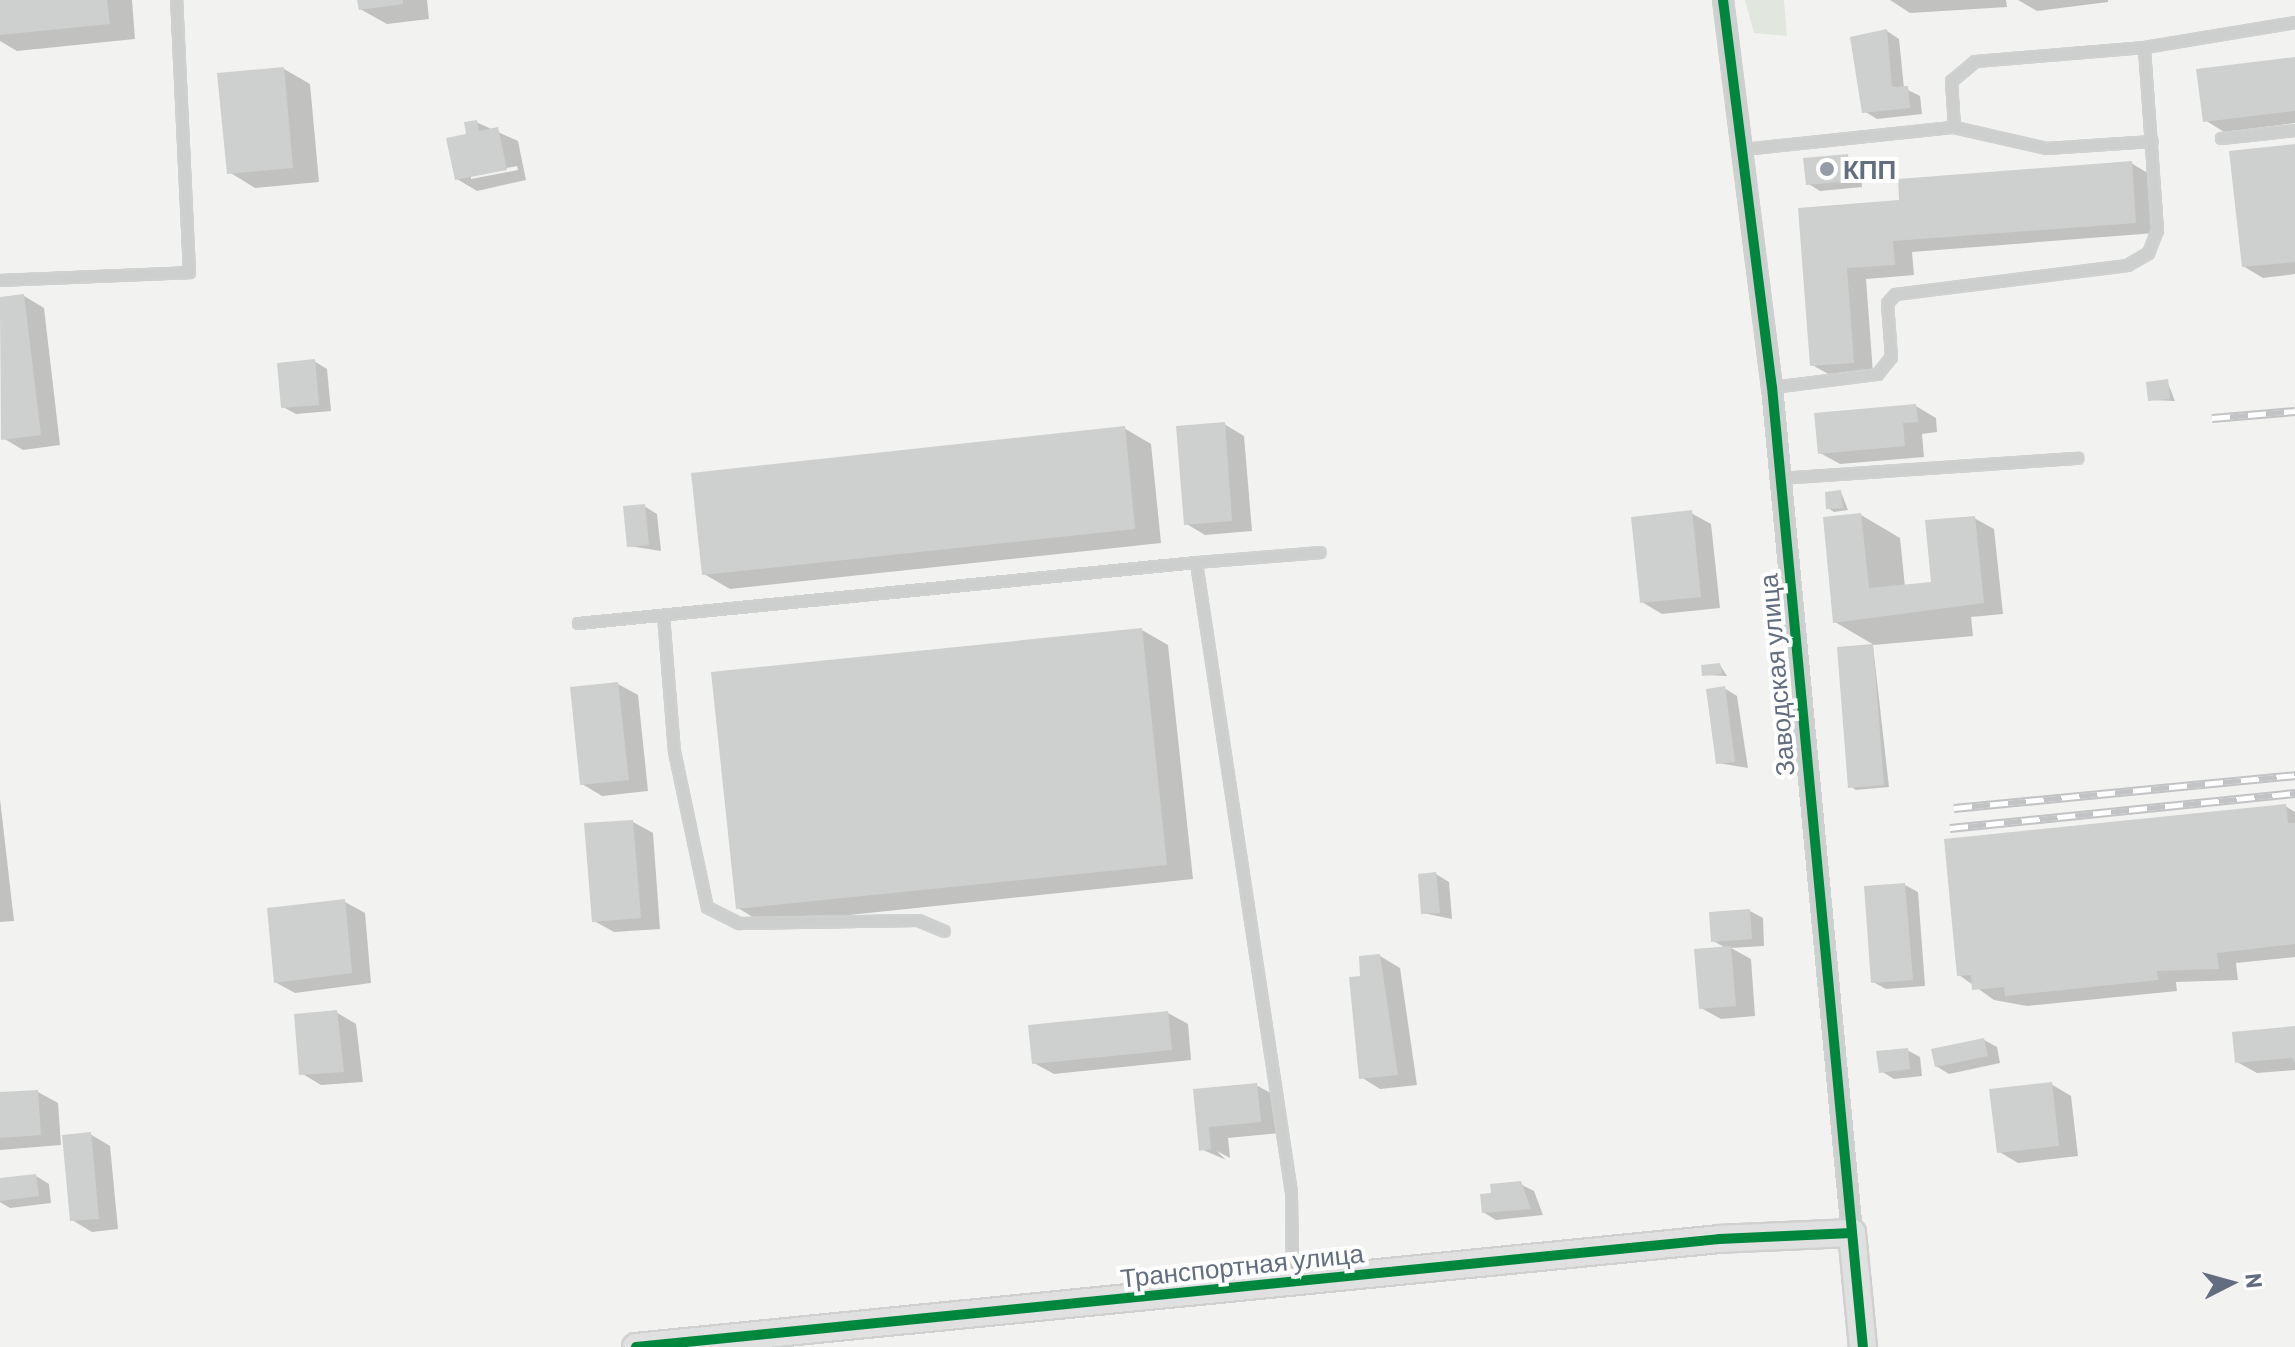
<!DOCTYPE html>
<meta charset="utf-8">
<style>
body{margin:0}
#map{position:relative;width:2295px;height:1347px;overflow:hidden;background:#f2f3f1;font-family:Barlow,sans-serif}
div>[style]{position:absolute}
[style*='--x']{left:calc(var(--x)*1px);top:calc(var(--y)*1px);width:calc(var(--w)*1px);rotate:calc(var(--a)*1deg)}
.green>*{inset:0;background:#e1e6df}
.shadow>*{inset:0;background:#0003}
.building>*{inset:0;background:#cecfcf}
.roads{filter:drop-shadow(2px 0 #cfd0d0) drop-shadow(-2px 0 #cfd0d0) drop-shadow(0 2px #cfd0d0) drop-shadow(0 -2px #cfd0d0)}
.lane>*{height:9px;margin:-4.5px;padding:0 4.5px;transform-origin:4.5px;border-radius:4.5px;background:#cdcece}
.street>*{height:18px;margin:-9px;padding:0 9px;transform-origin:9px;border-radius:9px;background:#cdcece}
.secondary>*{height:26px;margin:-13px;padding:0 13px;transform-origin:13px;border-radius:13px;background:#e0e0e1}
.rail>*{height:9px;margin-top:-4.5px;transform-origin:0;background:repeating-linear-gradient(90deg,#fff 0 18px,#c2c3c4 0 36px);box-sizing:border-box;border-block:2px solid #c2c3c4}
.cycleway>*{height:10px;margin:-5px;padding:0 5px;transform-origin:5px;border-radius:5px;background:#00873e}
.dots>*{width:22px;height:22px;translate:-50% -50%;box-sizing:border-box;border:4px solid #fff;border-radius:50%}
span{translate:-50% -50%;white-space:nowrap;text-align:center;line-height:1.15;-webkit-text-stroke:8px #fff;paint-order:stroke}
.poi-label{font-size:26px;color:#636d80;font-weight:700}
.left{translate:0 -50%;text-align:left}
.street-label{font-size:26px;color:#636d80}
.north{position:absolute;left:2191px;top:1243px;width:80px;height:80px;-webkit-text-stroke:6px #fff;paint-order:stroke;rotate:84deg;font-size:22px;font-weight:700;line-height:32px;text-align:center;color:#636d80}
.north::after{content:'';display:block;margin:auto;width:28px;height:36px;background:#636d80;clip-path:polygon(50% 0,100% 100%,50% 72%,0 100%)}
</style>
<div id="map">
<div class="green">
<i style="clip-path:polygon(1745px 0,1784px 0,1787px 36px,1754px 33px)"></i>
</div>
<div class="shadow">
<i style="clip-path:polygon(0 0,132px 0,135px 39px,17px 51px,0 41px)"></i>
<i style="clip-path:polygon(359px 0,427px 0,429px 19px,387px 24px,360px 9px)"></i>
<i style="clip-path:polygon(2006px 0,2007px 7px,1910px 13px,1890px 0)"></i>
<i style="clip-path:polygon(2018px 0,2108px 0,2108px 2px,2037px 11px)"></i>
<i style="clip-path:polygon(1887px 31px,1899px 39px,1904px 88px,1920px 96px,1922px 114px,1877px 119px,1864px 111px)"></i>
<i style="clip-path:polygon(2295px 59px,2295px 123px,2224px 132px,2205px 120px)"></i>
<i style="clip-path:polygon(284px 69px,310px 84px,319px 182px,255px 188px,229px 172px)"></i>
<i style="clip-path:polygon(evenodd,476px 122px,518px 141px,526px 180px,477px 191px,457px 179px,476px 122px,517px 166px,518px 170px,471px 179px,471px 175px,517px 166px)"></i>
<i style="clip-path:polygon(2295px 146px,2295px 274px,2263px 278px,2243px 266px)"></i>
<i style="clip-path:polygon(1847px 156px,1860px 164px,1862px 187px,1820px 191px,1807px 183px)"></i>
<i style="clip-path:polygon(2131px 163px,2151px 175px,2155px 233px,1912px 252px,1914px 275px,1866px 279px,1873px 373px,1832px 376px,1812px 365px,1800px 210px,1901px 202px)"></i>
<i style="clip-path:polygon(24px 296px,44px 308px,60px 445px,23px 450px,3px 438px,0 299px)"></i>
<i style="clip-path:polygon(314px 361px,327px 369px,331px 411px,296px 414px,283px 407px)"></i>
<i style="clip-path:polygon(2167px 381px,2175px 401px,2150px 400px)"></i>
<i style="clip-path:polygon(1916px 406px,1936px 418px,1937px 432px,1922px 434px,1924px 457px,1840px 464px,1820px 453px)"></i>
<i style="clip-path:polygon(1224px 424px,1244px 436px,1252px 531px,1205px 535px,1185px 523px)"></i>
<i style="clip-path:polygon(1124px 428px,1151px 444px,1161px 543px,730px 589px,704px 574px)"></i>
<i style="clip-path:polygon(1841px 492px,1848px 510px,1834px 512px,1828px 508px)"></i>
<i style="clip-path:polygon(644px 506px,657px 514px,661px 551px,629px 546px)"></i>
<i style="clip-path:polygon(1691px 513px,1711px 524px,1720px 608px,1662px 614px,1642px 602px)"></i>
<i style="clip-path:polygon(1861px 515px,1900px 538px,1905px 587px,1931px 584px,1974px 518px,1994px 529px,2003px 614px,1971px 617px,1973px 636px,1874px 645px,1835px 622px)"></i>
<i style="clip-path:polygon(1142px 630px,1168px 645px,1193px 879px,764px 924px,738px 908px)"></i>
<i style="clip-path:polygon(1873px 646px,1889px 787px,1856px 790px,1850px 786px)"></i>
<i style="clip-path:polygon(1720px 665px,1727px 676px,1704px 675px)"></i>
<i style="clip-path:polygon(618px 684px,638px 695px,648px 791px,602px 796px,582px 784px)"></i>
<i style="clip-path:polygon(1724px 688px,1737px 696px,1748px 768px,1718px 763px)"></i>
<i style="clip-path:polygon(0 799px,14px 921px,0 922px)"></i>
<i style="clip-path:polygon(2285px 806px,2295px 812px,2295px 957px,2236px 963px,2238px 980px,2176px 982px,2177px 991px,2027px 1006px,1994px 1000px,1959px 975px)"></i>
<i style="clip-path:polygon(633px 822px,653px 833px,660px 929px,614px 932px,594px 921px)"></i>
<i style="clip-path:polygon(1436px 874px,1449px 882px,1452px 919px,1423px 913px)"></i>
<i style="clip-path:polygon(1905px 885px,1918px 892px,1925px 986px,1886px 989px,1873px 982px)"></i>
<i style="clip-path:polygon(345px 902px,365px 913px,371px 983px,295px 993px,275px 982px)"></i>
<i style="clip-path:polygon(1750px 911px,1763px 918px,1764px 946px,1731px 948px,1751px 959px,1755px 1016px,1721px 1019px,1701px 1008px,1726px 948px,1713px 941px)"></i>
<i style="clip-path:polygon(1380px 956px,1400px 968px,1417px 1085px,1380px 1089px,1361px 1077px,1362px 977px)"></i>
<i style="clip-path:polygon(336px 1012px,356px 1024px,363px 1082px,321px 1085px,301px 1073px)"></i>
<i style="clip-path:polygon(1168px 1013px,1188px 1024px,1191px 1060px,1054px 1074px,1034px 1063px)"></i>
<i style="clip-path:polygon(2295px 1028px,2295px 1070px,2257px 1073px,2237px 1062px)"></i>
<i style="clip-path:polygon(1984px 1040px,1997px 1047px,2000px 1063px,1949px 1074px,1936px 1066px)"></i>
<i style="clip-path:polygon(1907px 1050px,1920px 1057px,1922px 1076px,1894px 1079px,1881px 1071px)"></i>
<i style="clip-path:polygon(2051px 1084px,2071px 1096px,2078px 1156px,2018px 1163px,1998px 1151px)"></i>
<i style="clip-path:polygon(1256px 1085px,1276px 1096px,1280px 1133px,1228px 1138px,1230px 1158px,1217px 1151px,1226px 1160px,1201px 1149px,1195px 1091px)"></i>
<i style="clip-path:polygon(38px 1092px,58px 1103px,61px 1145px,0 1150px,0 1094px)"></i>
<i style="clip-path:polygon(90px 1134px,110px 1146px,118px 1229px,92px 1232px,72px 1220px)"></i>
<i style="clip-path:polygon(36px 1176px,49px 1184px,51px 1203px,10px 1208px,0 1202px,0 1180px)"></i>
<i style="clip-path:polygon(1520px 1184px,1534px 1191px,1543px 1215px,1496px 1220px,1483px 1212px)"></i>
</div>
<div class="building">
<i style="clip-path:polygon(0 0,107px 0,110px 24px,0 35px)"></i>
<i style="clip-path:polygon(357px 0,403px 0,403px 4px,359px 10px)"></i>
<i style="clip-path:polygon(1887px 29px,1892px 87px,1908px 86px,1910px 108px,1862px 113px,1850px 37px)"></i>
<i style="clip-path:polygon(2295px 57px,2295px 111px,2203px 122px,2196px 69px)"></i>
<i style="clip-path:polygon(284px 67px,293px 168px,227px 174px,217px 73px)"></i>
<i style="clip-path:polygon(477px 120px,479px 131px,498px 127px,507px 170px,455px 180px,446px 138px,466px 134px,464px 122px)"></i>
<i style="clip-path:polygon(2295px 144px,2295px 262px,2242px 267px,2229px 151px)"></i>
<i style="clip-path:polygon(1848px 154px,1850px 181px,1806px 185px,1803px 158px)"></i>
<i style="clip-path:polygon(2132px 161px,2136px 223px,1893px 241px,1895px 265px,1847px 268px,1854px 363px,1810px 366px,1798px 208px,1899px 200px,1898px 179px)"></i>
<i style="clip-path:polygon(24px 294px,41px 435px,1px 440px,0 297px)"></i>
<i style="clip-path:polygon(315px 359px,319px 405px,281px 408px,277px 363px)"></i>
<i style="clip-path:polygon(2168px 379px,2170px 399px,2148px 401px,2146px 382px)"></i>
<i style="clip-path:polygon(1916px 404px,1918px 422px,1903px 423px,1905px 446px,1818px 454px,1814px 413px)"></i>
<i style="clip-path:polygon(1225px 422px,1232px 521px,1184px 525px,1176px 426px)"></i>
<i style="clip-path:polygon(1125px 426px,1135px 529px,702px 575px,691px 473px)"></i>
<i style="clip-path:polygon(1841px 490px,1843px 508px,1826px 509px,1825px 492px)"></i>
<i style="clip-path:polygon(645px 504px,649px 545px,627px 547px,623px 506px)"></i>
<i style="clip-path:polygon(1692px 510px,1701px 597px,1640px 603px,1631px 517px)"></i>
<i style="clip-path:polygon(1861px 513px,1869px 588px,1931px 582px,1925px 520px,1975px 516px,1984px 603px,1833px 623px,1823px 517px)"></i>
<i style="clip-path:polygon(1142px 628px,1167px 865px,736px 909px,711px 672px)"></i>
<i style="clip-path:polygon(1873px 644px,1884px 785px,1848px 788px,1837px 647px)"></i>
<i style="clip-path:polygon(1720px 663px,1722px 674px,1702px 676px,1701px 665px)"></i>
<i style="clip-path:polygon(618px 682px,629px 780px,580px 785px,570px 687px)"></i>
<i style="clip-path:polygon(1725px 686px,1735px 762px,1716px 764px,1706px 689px)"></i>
<i style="clip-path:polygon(2286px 804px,2288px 823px,2295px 823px,2295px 944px,2217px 953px,2219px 969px,2157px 971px,2158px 980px,2005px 996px,2004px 987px,1972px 990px,1971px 975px,1957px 976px,1944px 839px)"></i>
<i style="clip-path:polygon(633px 820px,641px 918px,592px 922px,584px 823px)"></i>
<i style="clip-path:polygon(1436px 872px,1440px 913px,1421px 914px,1418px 874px)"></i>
<i style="clip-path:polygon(1905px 883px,1913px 980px,1871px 983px,1864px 886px)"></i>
<i style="clip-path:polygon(345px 899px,352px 973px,274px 983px,267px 908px)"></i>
<i style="clip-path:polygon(1750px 909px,1752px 939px,1711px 942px,1709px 912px)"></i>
<i style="clip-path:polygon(1731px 946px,1736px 1006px,1699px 1009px,1694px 949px)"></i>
<i style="clip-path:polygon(1380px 954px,1398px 1075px,1359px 1079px,1349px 977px,1360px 976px,1359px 956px)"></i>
<i style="clip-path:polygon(337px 1010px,344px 1072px,299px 1075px,294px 1014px)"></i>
<i style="clip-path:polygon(1168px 1011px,1172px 1050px,1032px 1064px,1028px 1025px)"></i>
<i style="clip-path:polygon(2295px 1026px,2295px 1064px,2292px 1058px,2235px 1063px,2232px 1032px)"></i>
<i style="clip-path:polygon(1984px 1038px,1988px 1056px,1935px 1067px,1931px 1049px)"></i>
<i style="clip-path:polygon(1908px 1048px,1910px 1069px,1879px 1073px,1876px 1051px)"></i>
<i style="clip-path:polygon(2052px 1082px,2059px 1146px,1997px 1153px,1989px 1089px)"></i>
<i style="clip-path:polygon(1257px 1083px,1261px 1122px,1209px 1127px,1211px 1149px,1199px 1151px,1193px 1089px)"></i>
<i style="clip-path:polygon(38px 1090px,41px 1135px,0 1138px,0 1092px)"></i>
<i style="clip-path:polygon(91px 1132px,99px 1219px,70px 1221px,62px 1135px)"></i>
<i style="clip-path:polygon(36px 1174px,39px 1196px,0 1201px,0 1178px)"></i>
<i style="clip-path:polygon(1521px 1181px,1531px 1209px,1482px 1213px,1480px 1194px,1491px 1193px,1490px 1184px)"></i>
</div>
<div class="roads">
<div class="lane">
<i style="--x:1954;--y:127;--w:94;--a:12.9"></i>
<i style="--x:2046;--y:148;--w:106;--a:-3.8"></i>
<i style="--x:2221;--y:138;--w:74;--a:-6.2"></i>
<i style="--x:1743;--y:149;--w:212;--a:-6"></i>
<i style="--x:1954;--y:127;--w:46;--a:-93.7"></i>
<i style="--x:1951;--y:81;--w:31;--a:-40"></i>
<i style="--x:1975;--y:61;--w:170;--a:-4.7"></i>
<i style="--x:2144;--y:47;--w:153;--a:-9.4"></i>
<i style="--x:0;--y:280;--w:189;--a:-2.4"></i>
<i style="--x:189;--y:272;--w:272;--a:-92.7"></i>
<i style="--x:1772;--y:387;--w:106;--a:-7.1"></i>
<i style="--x:1877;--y:374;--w:22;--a:-51"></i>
<i style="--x:1891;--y:357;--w:54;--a:-94.2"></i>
<i style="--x:1887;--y:303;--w:12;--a:-48"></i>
<i style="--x:1895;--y:294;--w:234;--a:-7.1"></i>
<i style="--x:2127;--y:265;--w:24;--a:-30"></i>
<i style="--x:2148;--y:253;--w:25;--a:-69"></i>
<i style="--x:2157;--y:230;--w:183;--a:-94.1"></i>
<i style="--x:1780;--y:478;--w:298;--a:-3.9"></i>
<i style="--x:663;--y:615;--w:136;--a:85.4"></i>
<i style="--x:674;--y:751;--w:159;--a:78.1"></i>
<i style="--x:707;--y:907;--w:36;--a:27"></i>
<i style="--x:739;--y:923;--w:179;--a:-1"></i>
<i style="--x:918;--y:920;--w:28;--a:23"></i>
<i style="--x:578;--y:623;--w:621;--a:-5.64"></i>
<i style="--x:1292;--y:1277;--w:85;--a:-90.7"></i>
<i style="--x:1291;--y:1192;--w:637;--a:-98.58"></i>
<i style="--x:1196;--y:562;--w:124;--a:-4.6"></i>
</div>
<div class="street">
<i style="--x:1723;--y:0;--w:390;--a:82.8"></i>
<i style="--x:1772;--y:387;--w:850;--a:84.6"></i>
</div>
<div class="secondary">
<i style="--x:636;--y:1347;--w:1088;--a:-5.69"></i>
<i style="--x:1719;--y:1239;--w:133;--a:-2.6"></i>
<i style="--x:1852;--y:1233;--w:115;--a:84.5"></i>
</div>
</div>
<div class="rail">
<i style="--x:2212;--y:418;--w:83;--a:-4.8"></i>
<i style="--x:1954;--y:808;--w:343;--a:-5.5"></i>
<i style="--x:1950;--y:828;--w:347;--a:-5.8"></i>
</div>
<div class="cycleway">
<i style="--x:1723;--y:0;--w:390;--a:82.8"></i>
<i style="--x:1772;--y:387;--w:964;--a:84.59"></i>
<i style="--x:636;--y:1347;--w:1088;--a:-5.69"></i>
<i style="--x:1719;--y:1239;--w:133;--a:-2.6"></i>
</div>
<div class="dots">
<i style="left:1827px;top:169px;background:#959ca8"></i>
</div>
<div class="poi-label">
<span class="left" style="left:1843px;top:169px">КПП</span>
</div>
<div class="street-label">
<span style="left:1776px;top:675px;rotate:-95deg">Заводская улица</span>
<span style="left:1242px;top:1265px;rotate:-6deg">Транспортная улица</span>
</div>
<div class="north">N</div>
</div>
